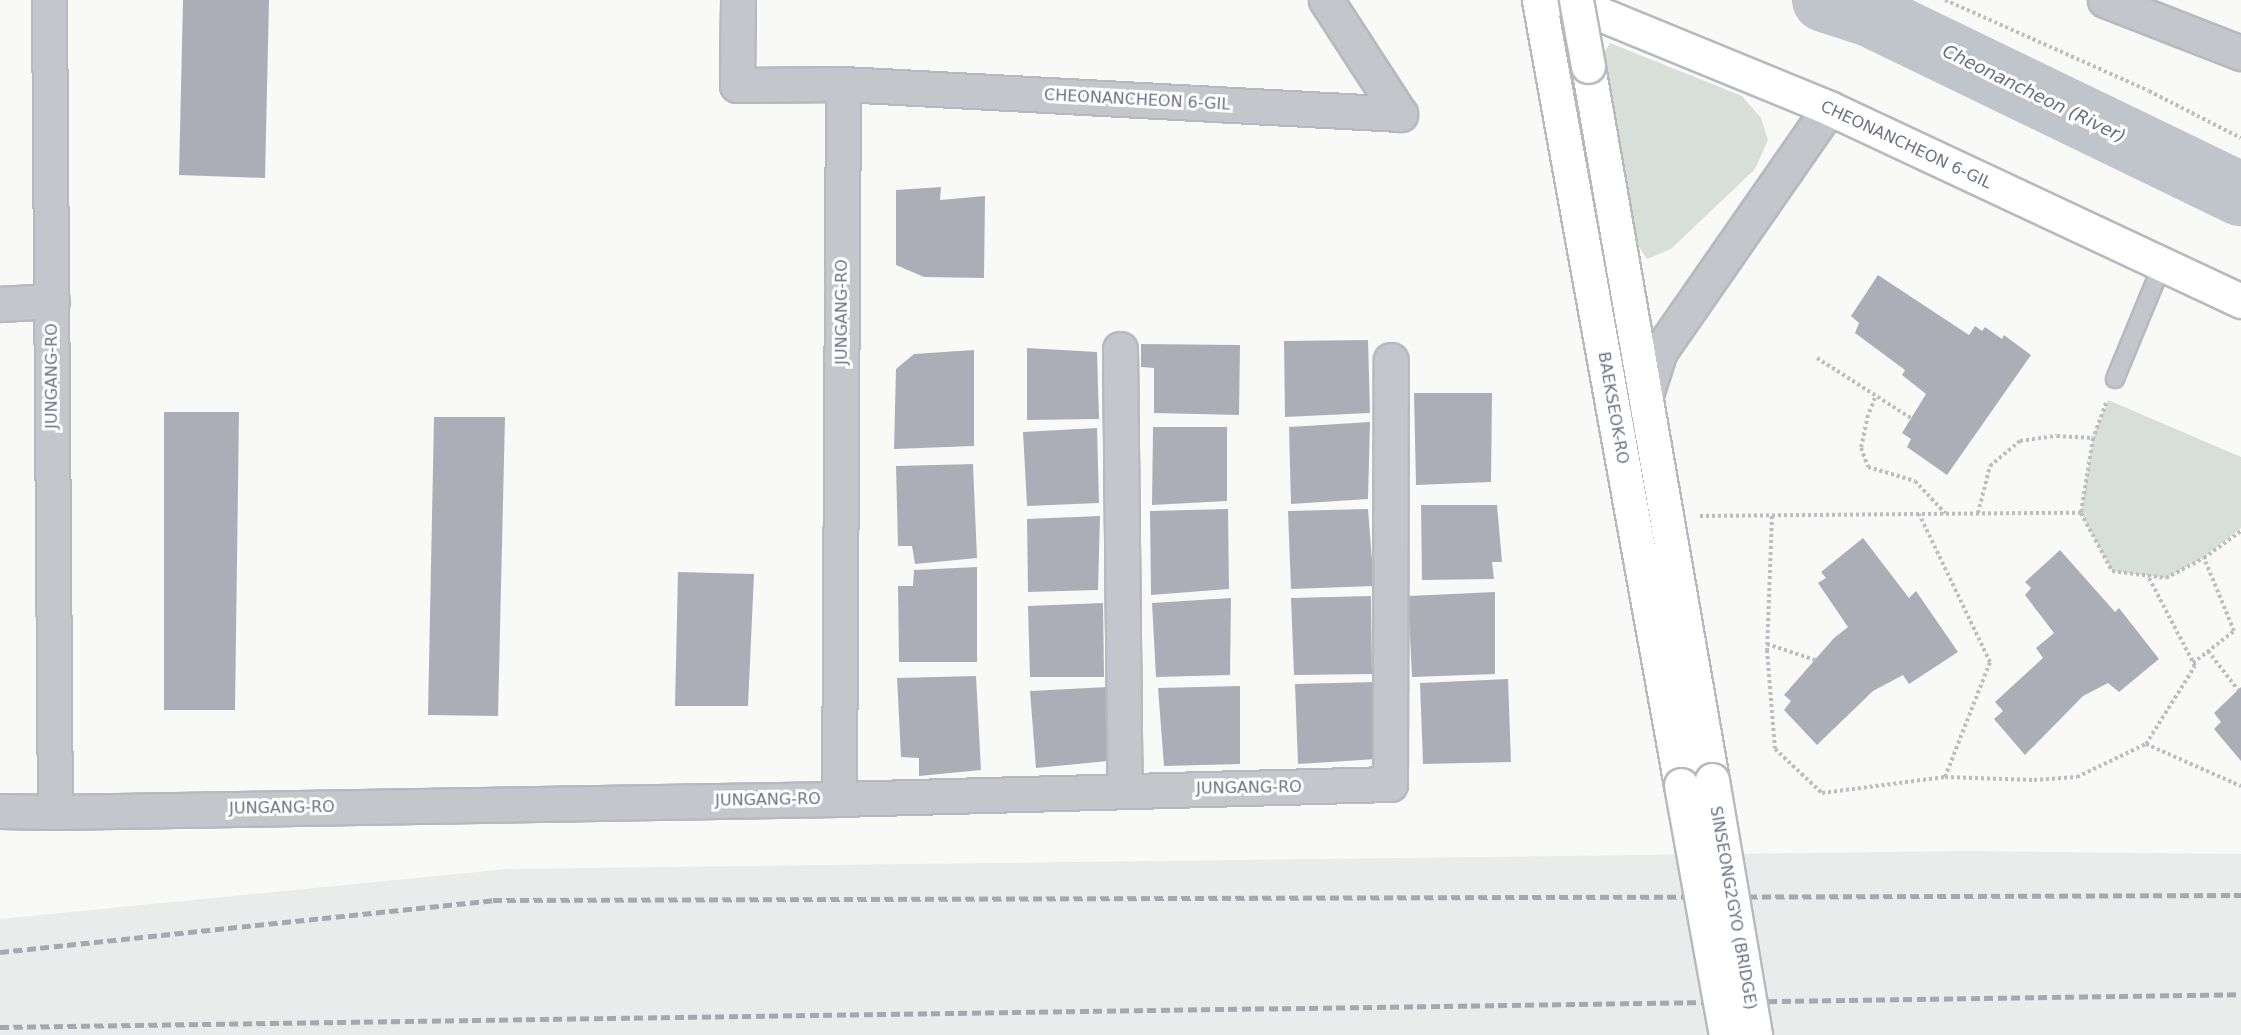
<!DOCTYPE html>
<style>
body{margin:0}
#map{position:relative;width:2241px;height:1035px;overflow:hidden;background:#f9faf8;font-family:"DejaVu Sans",sans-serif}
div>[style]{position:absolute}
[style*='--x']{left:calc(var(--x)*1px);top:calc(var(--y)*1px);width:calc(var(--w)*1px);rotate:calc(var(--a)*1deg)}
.built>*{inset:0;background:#eaebeb}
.green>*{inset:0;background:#d8ded8}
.river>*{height:64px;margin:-32px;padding:0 32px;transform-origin:32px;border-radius:32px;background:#c0c4cb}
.building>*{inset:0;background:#acaeb7}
.path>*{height:4px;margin-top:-2px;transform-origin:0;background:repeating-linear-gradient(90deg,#bcbdc1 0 3px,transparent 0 6px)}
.roads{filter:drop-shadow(2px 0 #b7b9bf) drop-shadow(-2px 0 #b7b9bf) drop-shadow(0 2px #b7b9bf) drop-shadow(0 -2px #b7b9bf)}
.lane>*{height:16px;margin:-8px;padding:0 8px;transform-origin:8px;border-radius:8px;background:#c4c6cb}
.street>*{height:33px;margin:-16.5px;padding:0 16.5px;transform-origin:16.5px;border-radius:16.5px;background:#c4c6cb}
.secondary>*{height:33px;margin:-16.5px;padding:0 16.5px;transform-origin:16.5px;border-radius:16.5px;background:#fff}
.rail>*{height:4.5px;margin-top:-2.25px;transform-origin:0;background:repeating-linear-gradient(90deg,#a6a8b0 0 9px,transparent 0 13.5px)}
.bridges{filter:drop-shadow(2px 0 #b7b9bf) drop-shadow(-2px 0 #b7b9bf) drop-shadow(0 2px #b7b9bf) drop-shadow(0 -2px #b7b9bf)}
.secondary-bridge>*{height:33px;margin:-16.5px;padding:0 16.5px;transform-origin:16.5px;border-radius:16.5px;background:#fff}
span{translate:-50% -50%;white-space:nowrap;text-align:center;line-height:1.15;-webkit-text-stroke:6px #fff;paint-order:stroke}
.street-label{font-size:16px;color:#6d7285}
.water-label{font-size:18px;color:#68727f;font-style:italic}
</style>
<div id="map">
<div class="built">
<i style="clip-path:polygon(1968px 851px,2241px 854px,2241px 1035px,0 1035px,0 919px,507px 869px)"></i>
</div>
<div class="green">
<i style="clip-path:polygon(1610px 43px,1742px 96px,1761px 118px,1768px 140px,1755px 169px,1671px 249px,1647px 259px,1634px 239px,1604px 53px)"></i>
<i style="clip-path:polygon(2108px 400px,2241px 457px,2241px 528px,2204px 557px,2166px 578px,2112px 571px,2081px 513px,2093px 438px)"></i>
</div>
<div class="river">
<i style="--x:1824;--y:0;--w:48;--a:18.1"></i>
<i style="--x:1870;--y:15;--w:412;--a:25.8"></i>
</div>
<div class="building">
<i style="clip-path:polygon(183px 0,269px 0,265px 178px,179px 175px)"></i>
<i style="clip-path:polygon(941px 187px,940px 200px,985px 196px,984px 278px,924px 277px,896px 265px,896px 190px)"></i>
<i style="clip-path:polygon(1878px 275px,1969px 335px,1975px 326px,1982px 331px,1985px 327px,2002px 339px,2004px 335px,2031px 355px,1947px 475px,1907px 447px,1911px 439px,1902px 433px,1926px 394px,1902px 375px,1905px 370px,1855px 333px,1859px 323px,1851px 316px)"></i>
<i style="clip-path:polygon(1368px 340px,1370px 413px,1285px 417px,1284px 341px)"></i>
<i style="clip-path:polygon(1141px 344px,1240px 345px,1239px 415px,1154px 413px,1154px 368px,1141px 367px)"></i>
<i style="clip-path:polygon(1027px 348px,1097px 352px,1099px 419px,1027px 420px)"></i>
<i style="clip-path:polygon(974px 350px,974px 446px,894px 449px,896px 369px,914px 354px)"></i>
<i style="clip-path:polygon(1414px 393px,1492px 393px,1491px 482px,1416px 485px)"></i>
<i style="clip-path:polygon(164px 412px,239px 412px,235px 710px,164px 710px)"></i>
<i style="clip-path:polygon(434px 417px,505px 417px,498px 716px,428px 715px)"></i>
<i style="clip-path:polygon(1370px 422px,1368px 499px,1291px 504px,1289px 427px)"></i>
<i style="clip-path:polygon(1153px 427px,1227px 427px,1227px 501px,1152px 505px)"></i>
<i style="clip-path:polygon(1097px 428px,1099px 503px,1027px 506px,1023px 432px)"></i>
<i style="clip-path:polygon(973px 464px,977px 558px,915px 564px,912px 546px,898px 546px,896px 466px)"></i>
<i style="clip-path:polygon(1421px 505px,1497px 505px,1502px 562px,1492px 562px,1494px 579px,1422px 580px)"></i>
<i style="clip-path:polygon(1228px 509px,1229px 589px,1151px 595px,1150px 511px)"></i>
<i style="clip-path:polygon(1368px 509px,1374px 586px,1291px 589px,1288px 511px)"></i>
<i style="clip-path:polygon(1100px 516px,1098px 590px,1028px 592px,1027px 519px)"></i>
<i style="clip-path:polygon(1863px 538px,1909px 598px,1916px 591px,1958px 652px,1909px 684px,1903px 675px,1873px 691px,1817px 745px,1784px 710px,1791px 701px,1784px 695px,1834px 638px,1848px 627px,1818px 583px,1826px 578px,1821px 572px)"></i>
<i style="clip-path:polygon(2060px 550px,2115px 612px,2119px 608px,2159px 659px,2119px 692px,2108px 683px,2083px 696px,2025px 755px,1994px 719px,2003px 711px,1995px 702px,2043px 658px,2036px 648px,2054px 633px,2025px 595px,2031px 588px,2025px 582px)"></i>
<i style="clip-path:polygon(977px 567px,977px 662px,899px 662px,898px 586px,913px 586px,914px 570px)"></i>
<i style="clip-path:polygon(678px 572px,754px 574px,748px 706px,675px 706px)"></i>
<i style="clip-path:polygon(1495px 592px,1495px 674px,1412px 677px,1408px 596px)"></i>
<i style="clip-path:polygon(1371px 596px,1372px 674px,1294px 675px,1291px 598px)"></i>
<i style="clip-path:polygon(1231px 598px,1230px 675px,1156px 677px,1152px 603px)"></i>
<i style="clip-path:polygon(1103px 603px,1104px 677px,1030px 677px,1028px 606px)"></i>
<i style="clip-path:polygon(976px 676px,981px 770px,919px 776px,919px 758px,901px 757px,897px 678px)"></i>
<i style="clip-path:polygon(1508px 679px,1511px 762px,1423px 764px,1420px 683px)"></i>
<i style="clip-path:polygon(1375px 682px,1377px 759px,1298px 764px,1295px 684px)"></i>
<i style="clip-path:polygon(1240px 686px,1240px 764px,1164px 766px,1158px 688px)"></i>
<i style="clip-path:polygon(1107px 687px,1108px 761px,1036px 768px,1030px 691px)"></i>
<i style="clip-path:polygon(2241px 687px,2241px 761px,2214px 729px,2221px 722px,2214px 713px)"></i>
</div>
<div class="path">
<i style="--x:1945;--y:0;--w:223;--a:24"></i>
<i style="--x:2149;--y:91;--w:103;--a:27.1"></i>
<i style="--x:1817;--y:358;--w:112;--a:32.6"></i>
<i style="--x:1875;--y:398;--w:18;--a:112"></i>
<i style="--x:1868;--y:415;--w:34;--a:102"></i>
<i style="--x:1861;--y:448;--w:20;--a:70"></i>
<i style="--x:1868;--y:467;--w:49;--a:16.6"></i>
<i style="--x:1915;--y:481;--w:44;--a:46.8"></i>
<i style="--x:2106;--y:403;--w:37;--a:110"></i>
<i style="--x:2093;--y:438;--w:76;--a:99.1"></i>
<i style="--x:2081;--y:513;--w:66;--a:61.9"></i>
<i style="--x:2112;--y:571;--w:54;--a:7.4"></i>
<i style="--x:2166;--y:578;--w:43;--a:-27.8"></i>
<i style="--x:2204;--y:558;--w:46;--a:-36.1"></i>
<i style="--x:1978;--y:513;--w:49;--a:-75.7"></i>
<i style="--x:1990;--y:466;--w:39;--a:-40"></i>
<i style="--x:2020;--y:441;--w:37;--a:-8"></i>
<i style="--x:2057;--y:436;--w:36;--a:3"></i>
<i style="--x:1700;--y:516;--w:381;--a:-0.5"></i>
<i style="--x:1772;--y:516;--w:134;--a:92.1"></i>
<i style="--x:1767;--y:650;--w:99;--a:85.4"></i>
<i style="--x:1775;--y:749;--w:64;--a:43.1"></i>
<i style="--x:1822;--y:793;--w:124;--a:-7.4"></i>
<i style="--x:1945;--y:777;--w:123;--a:-68.6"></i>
<i style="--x:1990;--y:662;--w:164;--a:-115.6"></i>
<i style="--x:1767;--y:644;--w:51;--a:18.4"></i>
<i style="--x:2208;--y:651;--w:49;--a:52.4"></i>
<i style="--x:2193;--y:663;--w:52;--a:-38"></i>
<i style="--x:2234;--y:631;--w:79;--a:-112.3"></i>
<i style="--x:2146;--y:744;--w:104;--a:23.9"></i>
<i style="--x:1945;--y:777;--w:89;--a:1.9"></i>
<i style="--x:2034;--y:780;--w:43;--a:-4"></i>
<i style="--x:2077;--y:777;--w:76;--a:-25.6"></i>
<i style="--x:2146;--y:744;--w:92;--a:-57.9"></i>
<i style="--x:2195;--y:666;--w:102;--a:-117.6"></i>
</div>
<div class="roads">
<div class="lane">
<i style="--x:2115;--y:379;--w:123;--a:-67.6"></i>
</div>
<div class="street">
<i style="--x:49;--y:0;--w:812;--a:89.58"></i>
<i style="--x:738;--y:0;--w:85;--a:90.7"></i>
<i style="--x:737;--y:85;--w:106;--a:-0.5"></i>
<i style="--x:843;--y:84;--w:558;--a:3.08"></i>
<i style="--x:1326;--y:0;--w:136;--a:57"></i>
<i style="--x:2105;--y:0;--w:146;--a:21.3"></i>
<i style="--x:0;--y:304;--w:52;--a:-3.3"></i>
<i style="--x:1120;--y:349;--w:442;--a:89.4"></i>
<i style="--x:1645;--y:398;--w:49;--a:-72.3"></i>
<i style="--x:1660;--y:351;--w:296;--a:-55.2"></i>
<i style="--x:839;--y:799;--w:715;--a:-89.68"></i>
<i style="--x:0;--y:811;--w:55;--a:1"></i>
<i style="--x:55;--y:812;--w:784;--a:-0.95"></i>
<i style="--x:839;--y:799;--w:551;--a:-1.56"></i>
<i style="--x:1390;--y:784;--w:424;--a:-89.9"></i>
</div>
<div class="secondary">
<i style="--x:1539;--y:0;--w:798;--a:79.75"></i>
<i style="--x:1566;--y:0;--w:284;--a:22.3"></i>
<i style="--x:1829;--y:108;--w:455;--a:25.1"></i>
<i style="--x:1588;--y:66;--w:725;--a:80.15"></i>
</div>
</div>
<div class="rail">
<i style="--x:0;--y:952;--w:496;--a:-6"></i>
<i style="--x:493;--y:900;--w:1748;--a:-0.16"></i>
<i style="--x:0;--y:1027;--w:2241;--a:-0.84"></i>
</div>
<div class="bridges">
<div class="secondary-bridge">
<i style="--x:1576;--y:0;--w:67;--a:79.7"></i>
<i style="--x:1712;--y:780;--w:259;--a:80.4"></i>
<i style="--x:1681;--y:785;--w:254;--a:79.8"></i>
</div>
</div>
<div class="street-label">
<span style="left:1137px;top:100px;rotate:3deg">CHEONANCHEON 6-GIL</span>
<span style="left:1906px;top:145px;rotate:25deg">CHEONANCHEON 6-GIL</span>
<span style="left:842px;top:312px;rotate:-90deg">JUNGANG-RO</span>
<span style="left:52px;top:376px;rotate:-90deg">JUNGANG-RO</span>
<span style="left:1613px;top:408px;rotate:80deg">BAEKSEOK-RO</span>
<span style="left:1249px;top:788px;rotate:-1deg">JUNGANG-RO</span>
<span style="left:768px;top:800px;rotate:-1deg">JUNGANG-RO</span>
<span style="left:282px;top:808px;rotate:-1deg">JUNGANG-RO</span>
<span style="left:1733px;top:908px;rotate:80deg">SINSEONG2GYO (BRIDGE)</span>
</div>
<div class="water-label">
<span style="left:2034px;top:94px;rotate:26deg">Cheonancheon (River)</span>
</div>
</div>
